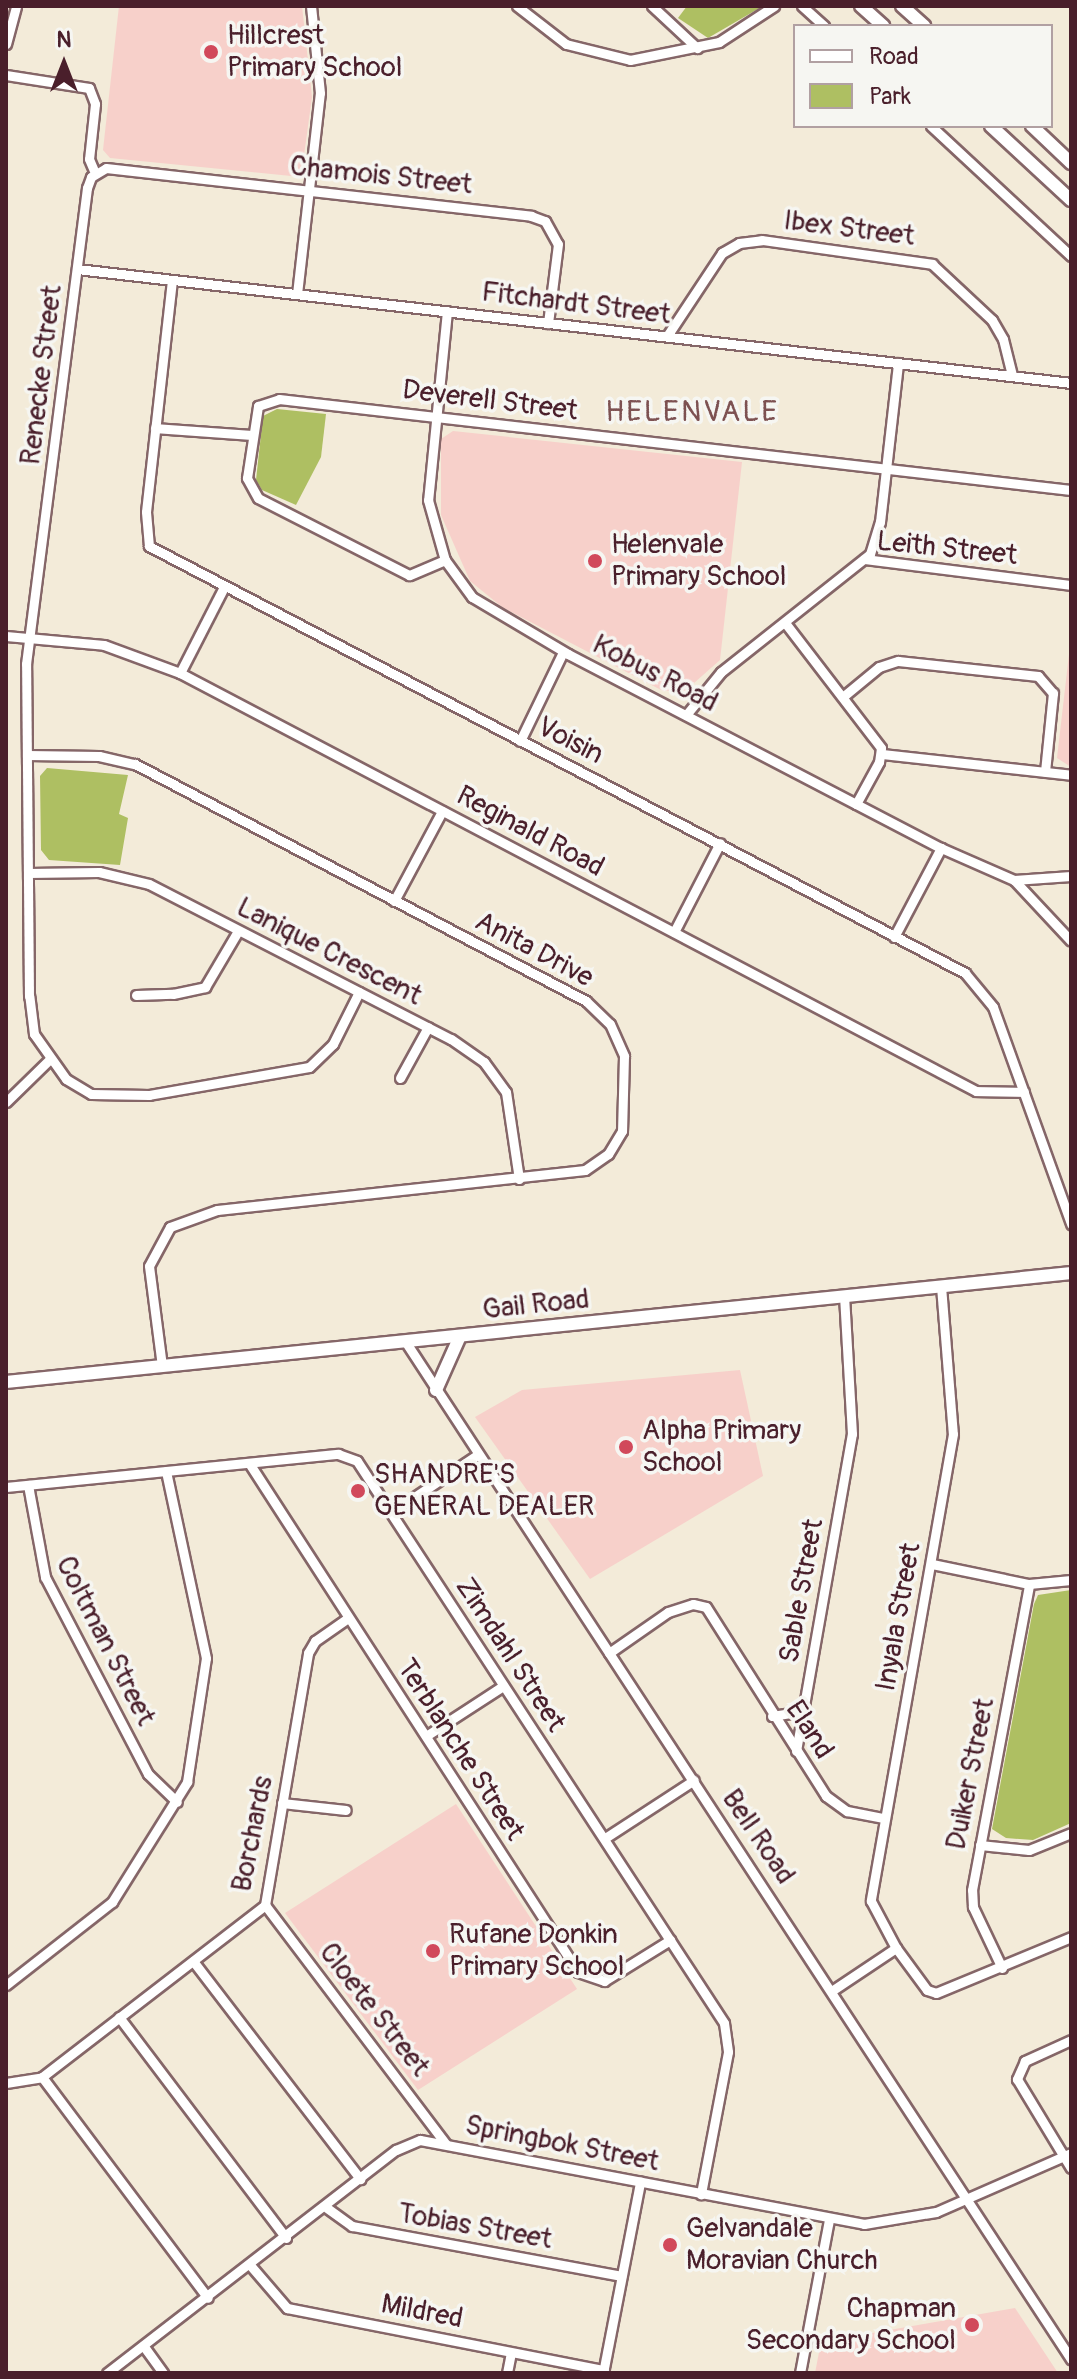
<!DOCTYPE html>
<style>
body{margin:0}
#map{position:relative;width:1077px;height:2379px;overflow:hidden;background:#f3ebd9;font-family:Pangolin,sans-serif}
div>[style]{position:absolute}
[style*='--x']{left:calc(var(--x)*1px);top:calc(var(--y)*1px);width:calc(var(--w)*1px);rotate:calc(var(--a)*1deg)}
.built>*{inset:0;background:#f7d0ca}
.green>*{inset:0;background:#aebf62}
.roads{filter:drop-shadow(2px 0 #856668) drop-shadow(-2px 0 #856668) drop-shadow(0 2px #856668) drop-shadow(0 -2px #856668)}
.street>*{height:9px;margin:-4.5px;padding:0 4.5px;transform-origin:4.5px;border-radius:4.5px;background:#fff}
.secondary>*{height:12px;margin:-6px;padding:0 6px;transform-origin:6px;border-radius:6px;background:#fff}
.dots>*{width:22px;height:22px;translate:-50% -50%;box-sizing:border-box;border:4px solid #f6f6f2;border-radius:50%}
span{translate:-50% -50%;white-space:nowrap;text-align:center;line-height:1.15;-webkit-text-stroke:7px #f6f6f2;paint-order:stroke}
.poi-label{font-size:28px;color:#4a1f2b}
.left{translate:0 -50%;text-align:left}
.right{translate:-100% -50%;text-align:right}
.street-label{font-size:28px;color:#4a1f2b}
.neighbourhood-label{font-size:30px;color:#7d5151;letter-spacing:2px}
.frame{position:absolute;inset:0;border:8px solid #4a1f2b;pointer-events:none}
.legend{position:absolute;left:793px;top:24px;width:260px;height:104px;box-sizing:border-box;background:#f6f6f2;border:2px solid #b1a0a2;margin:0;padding:10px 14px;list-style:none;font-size:24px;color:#4a1f2b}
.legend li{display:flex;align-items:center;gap:16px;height:40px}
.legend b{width:40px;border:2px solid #b1a0a2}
.north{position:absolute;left:24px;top:24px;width:80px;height:80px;-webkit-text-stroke:6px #f6f6f2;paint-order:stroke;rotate:0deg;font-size:22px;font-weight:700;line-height:32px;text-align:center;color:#4a1f2b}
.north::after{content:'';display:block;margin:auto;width:28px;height:36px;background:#4a1f2b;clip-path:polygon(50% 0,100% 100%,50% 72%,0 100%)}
</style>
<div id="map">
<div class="built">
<i style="clip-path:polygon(119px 6px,302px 6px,312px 97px,301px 177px,110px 158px,103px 150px)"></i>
<i style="clip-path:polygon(453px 431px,742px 462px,720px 660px,685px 691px,663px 691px,502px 607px,470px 581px,441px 515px,441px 439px)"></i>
<i style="clip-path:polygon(1071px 637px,1071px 767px,1057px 758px)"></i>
<i style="clip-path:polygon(740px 1370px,763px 1476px,590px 1579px,475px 1417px,522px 1390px)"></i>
<i style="clip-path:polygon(456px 1804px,577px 1989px,418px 2090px,285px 1913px)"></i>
<i style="clip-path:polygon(1015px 2308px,1058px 2373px,815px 2373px,821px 2342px)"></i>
</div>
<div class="green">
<i style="clip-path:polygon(687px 6px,763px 6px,708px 38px,678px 18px)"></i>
<i style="clip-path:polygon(277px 409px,326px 414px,321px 457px,296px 505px,262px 490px,256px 480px,263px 416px)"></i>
<i style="clip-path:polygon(47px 768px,128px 775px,119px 814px,128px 818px,120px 865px,49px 860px,41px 850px,40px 776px)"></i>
<i style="clip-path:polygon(1071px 1590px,1071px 1823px,1033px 1840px,1006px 1838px,992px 1829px,1034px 1604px,1038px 1595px)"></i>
</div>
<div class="roads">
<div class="street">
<i style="--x:517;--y:6;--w:62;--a:37.8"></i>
<i style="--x:566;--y:44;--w:66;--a:14"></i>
<i style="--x:630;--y:60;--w:91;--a:-11.4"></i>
<i style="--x:719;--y:42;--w:66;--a:-33.2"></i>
<i style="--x:652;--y:6;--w:62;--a:43"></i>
<i style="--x:802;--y:6;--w:30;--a:42"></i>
<i style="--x:6;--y:44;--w:39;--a:-75"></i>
<i style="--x:6;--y:75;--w:84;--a:8.9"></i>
<i style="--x:89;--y:88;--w:17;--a:69"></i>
<i style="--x:95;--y:104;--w:55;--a:96.2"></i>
<i style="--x:89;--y:159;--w:15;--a:67"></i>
<i style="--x:931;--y:126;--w:191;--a:42.9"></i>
<i style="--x:77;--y:269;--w:1001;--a:6.54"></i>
<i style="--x:172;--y:280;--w:233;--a:96.4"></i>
<i style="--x:146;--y:512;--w:34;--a:85"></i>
<i style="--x:149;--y:546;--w:921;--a:27.62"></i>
<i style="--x:965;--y:973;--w:44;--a:50.5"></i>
<i style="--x:993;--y:1007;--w:231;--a:70.2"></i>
<i style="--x:297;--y:294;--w:202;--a:-83.5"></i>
<i style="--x:320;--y:93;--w:87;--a:-95.9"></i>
<i style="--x:447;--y:311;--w:190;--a:95.7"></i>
<i style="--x:428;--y:500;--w:62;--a:74.2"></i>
<i style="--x:445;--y:560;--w:46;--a:53.9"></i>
<i style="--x:472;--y:597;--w:112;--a:30.7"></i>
<i style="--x:568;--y:654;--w:420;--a:27.5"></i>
<i style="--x:941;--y:848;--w:80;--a:23.7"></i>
<i style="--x:1014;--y:880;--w:83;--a:46.9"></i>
<i style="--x:667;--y:336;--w:100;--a:-56.5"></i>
<i style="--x:722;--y:253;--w:20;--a:-30"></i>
<i style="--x:739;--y:243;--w:23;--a:-7"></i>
<i style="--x:762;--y:240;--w:172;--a:8"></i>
<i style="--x:932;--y:264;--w:82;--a:43"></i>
<i style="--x:992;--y:320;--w:22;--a:60"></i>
<i style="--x:1003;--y:339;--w:38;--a:76"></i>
<i style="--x:155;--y:428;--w:96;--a:4.2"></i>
<i style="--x:865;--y:559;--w:208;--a:7.2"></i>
<i style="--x:445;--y:560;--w:39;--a:157"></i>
<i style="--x:409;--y:575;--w:169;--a:-153"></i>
<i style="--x:258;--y:498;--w:23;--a:-119"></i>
<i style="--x:247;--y:478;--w:73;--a:-81.3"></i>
<i style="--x:258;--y:406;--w:22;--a:-18"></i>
<i style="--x:279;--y:399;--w:797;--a:6.55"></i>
<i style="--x:786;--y:624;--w:156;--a:52.5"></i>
<i style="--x:881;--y:748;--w:14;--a:98"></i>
<i style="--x:879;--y:762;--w:48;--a:118.7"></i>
<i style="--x:6;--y:636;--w:98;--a:5.2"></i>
<i style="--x:104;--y:645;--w:81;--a:20.2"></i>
<i style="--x:180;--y:673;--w:899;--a:27.71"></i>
<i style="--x:976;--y:1091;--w:48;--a:1.2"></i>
<i style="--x:180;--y:673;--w:97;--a:-62.9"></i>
<i style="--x:845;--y:695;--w:44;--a:-39.5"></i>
<i style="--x:879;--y:667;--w:20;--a:-18"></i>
<i style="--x:898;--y:661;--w:141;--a:6.1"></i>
<i style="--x:1038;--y:676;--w:23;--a:49"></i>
<i style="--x:1053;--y:693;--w:79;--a:95.8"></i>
<i style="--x:686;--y:715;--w:55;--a:-50.9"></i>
<i style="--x:721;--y:672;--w:190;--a:-38.4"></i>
<i style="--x:870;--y:554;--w:34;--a:-73"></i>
<i style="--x:880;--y:522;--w:160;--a:-83.5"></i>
<i style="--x:520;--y:741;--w:99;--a:-64.2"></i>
<i style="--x:882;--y:754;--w:190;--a:6.3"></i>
<i style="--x:27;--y:755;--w:72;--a:0.8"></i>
<i style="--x:99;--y:756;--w:37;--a:13"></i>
<i style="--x:135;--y:764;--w:509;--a:27.72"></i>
<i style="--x:586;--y:1001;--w:33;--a:44"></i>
<i style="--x:610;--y:1024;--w:35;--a:66"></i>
<i style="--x:624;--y:1056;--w:75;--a:91.5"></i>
<i style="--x:622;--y:1131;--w:27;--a:121"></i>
<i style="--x:608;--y:1154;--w:28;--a:145"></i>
<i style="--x:585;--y:1170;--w:370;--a:173.8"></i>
<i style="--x:217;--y:1210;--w:50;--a:160.1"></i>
<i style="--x:170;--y:1227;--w:44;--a:118.3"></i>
<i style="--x:149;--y:1266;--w:101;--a:82.6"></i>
<i style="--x:28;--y:873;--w:71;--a:-0.8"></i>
<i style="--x:99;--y:872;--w:51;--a:13.5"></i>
<i style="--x:149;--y:884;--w:339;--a:27.2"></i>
<i style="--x:451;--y:1039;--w:40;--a:34.9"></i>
<i style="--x:484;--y:1062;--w:37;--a:54"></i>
<i style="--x:506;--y:1092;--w:88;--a:81.5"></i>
<i style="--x:1014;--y:880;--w:57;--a:-4"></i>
<i style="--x:394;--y:901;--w:102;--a:-61.9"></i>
<i style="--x:674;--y:932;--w:100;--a:-62.7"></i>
<i style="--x:894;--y:937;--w:101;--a:-62.2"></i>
<i style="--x:359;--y:992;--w:58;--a:116.6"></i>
<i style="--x:333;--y:1044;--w:33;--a:136"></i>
<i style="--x:309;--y:1067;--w:162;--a:170.1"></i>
<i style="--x:149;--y:1095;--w:58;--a:-179"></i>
<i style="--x:91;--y:1094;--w:29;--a:-149"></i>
<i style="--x:66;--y:1079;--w:55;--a:-125.4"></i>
<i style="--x:34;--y:1034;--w:38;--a:-97"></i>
<i style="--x:29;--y:996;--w:332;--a:-90.5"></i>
<i style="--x:26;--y:664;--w:480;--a:-82.7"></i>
<i style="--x:87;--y:188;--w:12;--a:-70"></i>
<i style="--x:91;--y:177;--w:17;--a:-31"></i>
<i style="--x:106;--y:168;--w:428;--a:6.4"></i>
<i style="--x:531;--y:216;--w:15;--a:20"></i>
<i style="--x:545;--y:221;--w:26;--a:61"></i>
<i style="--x:558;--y:244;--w:80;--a:97.2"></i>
<i style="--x:136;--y:995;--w:37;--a:-2"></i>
<i style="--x:173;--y:994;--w:33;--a:-12"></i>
<i style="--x:205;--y:987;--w:65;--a:-59.5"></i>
<i style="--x:400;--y:1078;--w:58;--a:-61.2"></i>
<i style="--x:6;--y:1102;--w:60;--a:-44.3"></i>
<i style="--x:941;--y:1286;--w:148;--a:85.4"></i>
<i style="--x:953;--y:1434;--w:474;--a:100"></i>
<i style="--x:871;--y:1901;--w:53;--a:62"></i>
<i style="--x:896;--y:1948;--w:52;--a:53.6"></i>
<i style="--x:927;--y:1990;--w:9;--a:18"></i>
<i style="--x:936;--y:1993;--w:146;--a:-22.5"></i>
<i style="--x:405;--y:1341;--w:1217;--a:56.81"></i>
<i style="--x:249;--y:1463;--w:606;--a:57.12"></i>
<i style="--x:578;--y:1972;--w:28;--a:19"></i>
<i style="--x:604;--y:1981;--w:78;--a:-31.8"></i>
<i style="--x:28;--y:1485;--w:94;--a:79.5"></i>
<i style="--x:45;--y:1577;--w:222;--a:62.4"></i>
<i style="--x:148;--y:1774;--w:40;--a:44"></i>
<i style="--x:6;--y:1487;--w:334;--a:-5.7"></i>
<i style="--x:338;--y:1454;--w:20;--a:20"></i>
<i style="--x:357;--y:1461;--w:671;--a:56.85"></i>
<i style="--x:724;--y:2023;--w:29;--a:82"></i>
<i style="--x:728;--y:2052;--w:145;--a:100.8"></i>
<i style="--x:392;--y:1512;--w:102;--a:-33.8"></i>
<i style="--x:932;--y:1564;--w:99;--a:11.7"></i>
<i style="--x:1029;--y:1584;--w:42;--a:-5.4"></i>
<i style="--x:609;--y:1653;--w:72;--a:-34.8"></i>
<i style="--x:668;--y:1612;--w:26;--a:-18"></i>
<i style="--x:693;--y:1604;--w:13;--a:13"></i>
<i style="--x:706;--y:1607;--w:224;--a:57.6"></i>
<i style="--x:826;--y:1796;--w:26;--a:36"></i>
<i style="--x:847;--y:1811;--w:36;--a:11"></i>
<i style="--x:772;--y:1716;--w:31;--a:-9"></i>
<i style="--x:426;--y:1736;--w:92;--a:-33"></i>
<i style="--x:796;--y:1751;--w:322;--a:-80"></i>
<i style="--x:852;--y:1434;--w:138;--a:-93.3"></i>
<i style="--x:282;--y:1803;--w:64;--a:6.2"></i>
<i style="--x:605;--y:1838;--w:106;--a:-33.1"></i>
<i style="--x:980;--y:1845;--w:49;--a:5.8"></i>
<i style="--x:1029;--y:1850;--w:45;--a:-22"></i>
<i style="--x:265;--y:1905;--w:300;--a:52.9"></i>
<i style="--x:193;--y:1961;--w:275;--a:52.5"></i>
<i style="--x:1002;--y:1968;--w:68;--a:-115.4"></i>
<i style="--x:973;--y:1907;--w:17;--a:-93"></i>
<i style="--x:972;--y:1890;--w:311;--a:-79.4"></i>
<i style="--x:6;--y:1985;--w:135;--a:-38.1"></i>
<i style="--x:112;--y:1902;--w:142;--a:-58"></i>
<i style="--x:187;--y:1782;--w:125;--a:-81.3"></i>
<i style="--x:206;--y:1658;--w:191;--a:-102.1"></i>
<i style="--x:833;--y:1990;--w:76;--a:-33.7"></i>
<i style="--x:119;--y:2017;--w:277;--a:52.9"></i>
<i style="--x:1071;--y:2040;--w:51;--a:155.5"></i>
<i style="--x:1025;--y:2061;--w:20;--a:114"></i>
<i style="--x:1017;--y:2079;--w:104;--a:58.8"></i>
<i style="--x:42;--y:2077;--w:276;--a:53.1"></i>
<i style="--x:6;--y:2083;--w:36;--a:-9"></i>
<i style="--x:42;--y:2077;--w:282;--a:-37.6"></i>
<i style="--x:265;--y:1905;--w:256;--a:-80.3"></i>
<i style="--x:308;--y:1653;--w:14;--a:-60"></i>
<i style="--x:315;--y:1641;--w:38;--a:-35"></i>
<i style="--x:327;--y:2208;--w:31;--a:36"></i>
<i style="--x:352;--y:2226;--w:274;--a:10.5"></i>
<i style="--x:250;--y:2265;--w:57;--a:49.3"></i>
<i style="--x:287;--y:2308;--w:323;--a:11.1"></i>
<i style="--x:145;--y:2348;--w:31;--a:54"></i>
<i style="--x:107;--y:2373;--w:365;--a:-37.7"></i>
<i style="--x:396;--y:2150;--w:26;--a:-23"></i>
<i style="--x:420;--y:2140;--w:452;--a:10.7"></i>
<i style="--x:864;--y:2224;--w:73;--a:-9.5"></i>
<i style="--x:936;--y:2212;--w:147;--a:-23.6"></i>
<i style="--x:507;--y:2373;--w:20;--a:-79"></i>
<i style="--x:603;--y:2373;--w:195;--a:-79"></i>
<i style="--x:800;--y:2373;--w:156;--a:-79.3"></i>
</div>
<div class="secondary">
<i style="--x:861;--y:6;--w:30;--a:42"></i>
<i style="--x:902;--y:6;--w:30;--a:42"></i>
<i style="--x:991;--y:126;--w:109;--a:42.8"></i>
<i style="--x:1032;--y:126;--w:54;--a:43.5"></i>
<i style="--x:6;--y:1382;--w:1071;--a:-5.84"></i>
<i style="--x:436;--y:1390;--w:59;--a:-66"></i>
</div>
</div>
<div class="dots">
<i style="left:211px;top:52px;background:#d1495b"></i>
<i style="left:595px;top:561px;background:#d1495b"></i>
<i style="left:626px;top:1447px;background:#d1495b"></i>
<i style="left:358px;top:1491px;background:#d1495b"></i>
<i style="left:433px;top:1951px;background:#d1495b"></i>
<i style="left:670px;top:2245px;background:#d1495b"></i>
<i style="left:972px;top:2325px;background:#d1495b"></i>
</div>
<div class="poi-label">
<span class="left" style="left:227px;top:52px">Hillcrest<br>Primary School</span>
<span class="left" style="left:611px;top:561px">Helenvale<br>Primary School</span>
<span class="left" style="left:642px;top:1447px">Alpha Primary<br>School</span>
<span class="left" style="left:374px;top:1491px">SHANDRE'S<br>GENERAL DEALER</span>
<span class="left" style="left:449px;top:1951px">Rufane Donkin<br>Primary School</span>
<span class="left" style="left:686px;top:2245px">Gelvandale<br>Moravian Church</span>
<span class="right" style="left:956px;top:2325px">Chapman<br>Secondary School</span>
</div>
<div class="street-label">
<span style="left:381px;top:176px;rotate:6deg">Chamois Street</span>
<span style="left:849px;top:229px;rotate:7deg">Ibex Street</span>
<span style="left:576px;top:304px;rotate:7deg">Fitchardt Street</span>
<span style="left:42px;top:375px;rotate:-83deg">Renecke Street</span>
<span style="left:490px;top:401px;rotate:7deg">Deverell Street</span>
<span style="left:947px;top:549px;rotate:6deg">Leith Street</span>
<span style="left:655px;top:674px;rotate:27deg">Kobus Road</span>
<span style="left:570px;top:741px;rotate:27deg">Voisin</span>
<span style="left:530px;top:832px;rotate:28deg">Reginald Road</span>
<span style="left:534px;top:950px;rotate:28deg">Anita Drive</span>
<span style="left:329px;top:952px;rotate:27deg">Lanique Crescent</span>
<span style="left:536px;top:1305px;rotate:-6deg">Gail Road</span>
<span style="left:802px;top:1591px;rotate:-80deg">Sable Street</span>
<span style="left:899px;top:1617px;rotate:-80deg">Inyala Street</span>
<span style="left:105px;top:1641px;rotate:63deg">Coltman Street</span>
<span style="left:510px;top:1655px;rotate:57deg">Zimdahl Street</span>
<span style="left:809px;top:1730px;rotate:57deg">Eland</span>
<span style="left:460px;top:1750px;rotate:57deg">Terblanche Street</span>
<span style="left:971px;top:1774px;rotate:-79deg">Duiker Street</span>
<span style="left:253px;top:1834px;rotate:-79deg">Borchards</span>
<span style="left:758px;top:1837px;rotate:56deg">Bell Road</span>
<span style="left:374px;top:2010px;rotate:52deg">Cloete Street</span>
<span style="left:562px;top:2144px;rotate:11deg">Springbok Street</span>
<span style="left:475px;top:2227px;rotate:10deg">Tobias Street</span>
<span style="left:422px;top:2312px;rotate:11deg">Mildred</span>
</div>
<div class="neighbourhood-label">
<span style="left:692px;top:412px">HELENVALE</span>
</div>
<div class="frame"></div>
<ul class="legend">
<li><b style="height:10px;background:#fff"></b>Road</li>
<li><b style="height:22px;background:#aebf62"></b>Park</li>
</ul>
<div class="north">N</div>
</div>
